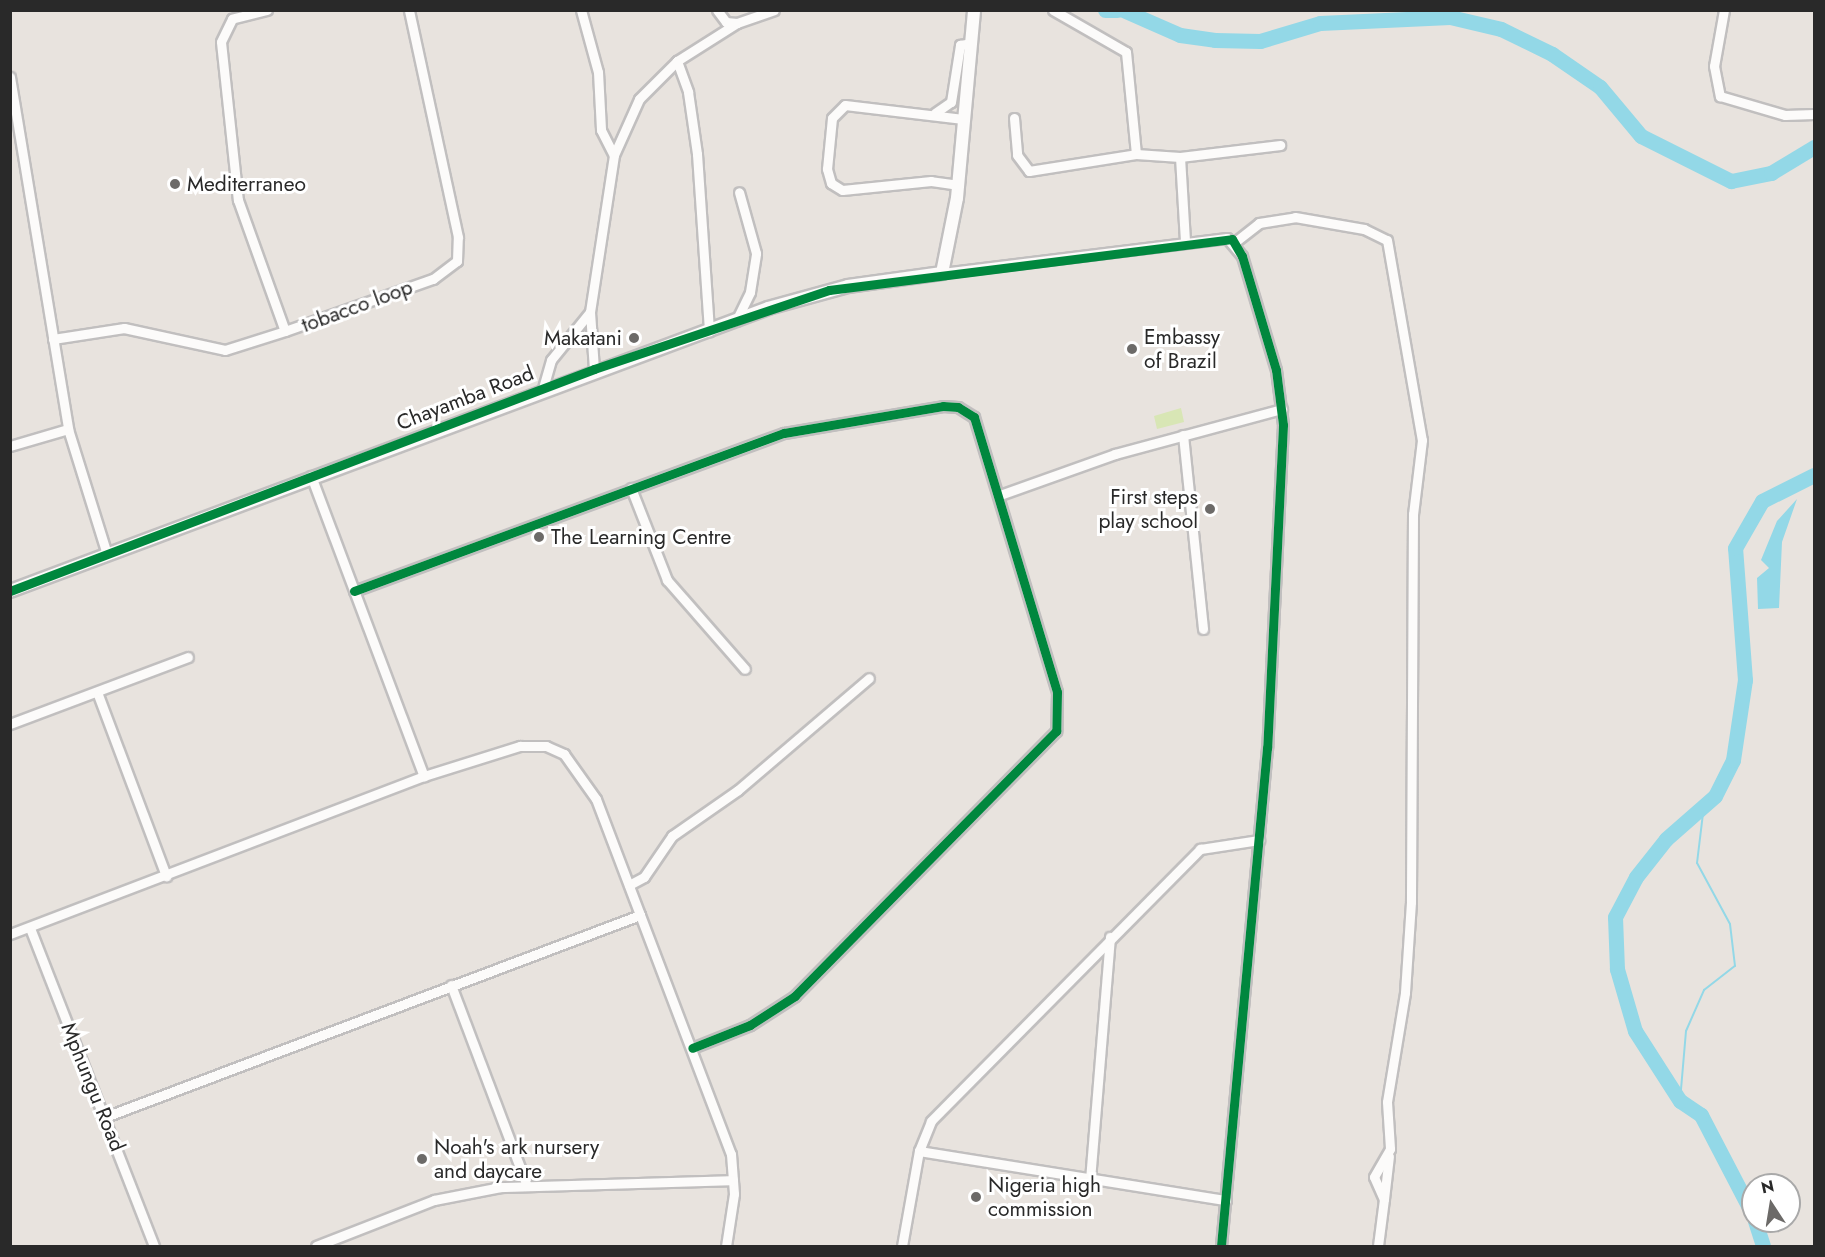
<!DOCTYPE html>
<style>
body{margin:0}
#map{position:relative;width:1825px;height:1257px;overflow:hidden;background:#e8e3de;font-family:Jost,sans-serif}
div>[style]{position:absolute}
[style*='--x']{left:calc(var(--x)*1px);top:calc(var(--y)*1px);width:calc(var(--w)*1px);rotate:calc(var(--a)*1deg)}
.pitch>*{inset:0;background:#d8e6b5}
.water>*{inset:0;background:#93d8e7}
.stream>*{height:2px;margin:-1px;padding:0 1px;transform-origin:1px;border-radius:1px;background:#93d8e7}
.river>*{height:15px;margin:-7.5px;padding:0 7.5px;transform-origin:7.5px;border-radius:7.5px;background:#93d8e7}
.roads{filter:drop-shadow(2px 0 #c1bfbf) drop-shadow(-2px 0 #c1bfbf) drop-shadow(0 2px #c1bfbf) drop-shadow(0 -2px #c1bfbf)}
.street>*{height:9px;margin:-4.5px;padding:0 4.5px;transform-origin:4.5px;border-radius:4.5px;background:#fcfbfa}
.secondary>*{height:12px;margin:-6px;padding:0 6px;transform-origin:6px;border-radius:6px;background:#fcfbfa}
.cycleway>*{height:9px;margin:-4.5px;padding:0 4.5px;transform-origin:4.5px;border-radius:4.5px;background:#00873e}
.dots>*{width:16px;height:16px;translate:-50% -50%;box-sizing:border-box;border:3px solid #fff;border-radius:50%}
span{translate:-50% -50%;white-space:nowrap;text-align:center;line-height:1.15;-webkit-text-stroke:6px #fff;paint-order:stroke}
.poi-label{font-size:21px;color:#292929}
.left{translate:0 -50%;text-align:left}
.right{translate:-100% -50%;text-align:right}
.street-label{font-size:21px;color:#292929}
.frame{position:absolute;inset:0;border:12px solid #292929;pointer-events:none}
.north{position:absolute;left:1741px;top:1173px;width:60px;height:60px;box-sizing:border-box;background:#fff;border:2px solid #a9a9a9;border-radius:50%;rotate:348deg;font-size:16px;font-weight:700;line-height:24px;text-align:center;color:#292929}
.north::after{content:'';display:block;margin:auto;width:21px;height:27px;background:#6c6a68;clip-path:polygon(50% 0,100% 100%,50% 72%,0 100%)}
</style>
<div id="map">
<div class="pitch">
<i style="clip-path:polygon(1181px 408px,1184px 422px,1157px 429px,1154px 416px)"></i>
</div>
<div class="water">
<i style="clip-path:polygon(1797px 499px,1782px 542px,1779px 608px,1758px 609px,1757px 578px,1769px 568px,1761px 560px,1777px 521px)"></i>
</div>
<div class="stream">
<i style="--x:1680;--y:1101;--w:70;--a:-85.1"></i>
<i style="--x:1686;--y:1031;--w:45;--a:-66.3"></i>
<i style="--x:1704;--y:990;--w:39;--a:-38"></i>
<i style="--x:1735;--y:966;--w:42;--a:-96.8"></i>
<i style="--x:1730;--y:924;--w:69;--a:-118.4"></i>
<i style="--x:1697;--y:863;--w:58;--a:-83.1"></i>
</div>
<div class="river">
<i style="--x:1105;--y:10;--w:12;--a:0"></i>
<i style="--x:1123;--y:10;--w:62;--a:23.7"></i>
<i style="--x:1180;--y:35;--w:35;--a:8"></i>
<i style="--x:1215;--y:40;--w:45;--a:1.3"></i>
<i style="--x:1260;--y:41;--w:63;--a:-16.7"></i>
<i style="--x:1320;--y:23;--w:130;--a:-2.6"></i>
<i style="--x:1450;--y:17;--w:52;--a:13.2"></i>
<i style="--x:1501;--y:29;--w:57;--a:26.1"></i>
<i style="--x:1552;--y:54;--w:58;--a:34.5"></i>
<i style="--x:1600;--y:87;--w:64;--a:50.1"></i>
<i style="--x:1641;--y:136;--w:101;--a:26.6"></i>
<i style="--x:1731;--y:181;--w:41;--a:-11.3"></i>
<i style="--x:1771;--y:173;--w:50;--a:-31.2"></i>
<i style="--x:1753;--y:1215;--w:113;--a:-117.5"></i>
<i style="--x:1701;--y:1115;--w:25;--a:-146"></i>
<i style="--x:1680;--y:1101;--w:83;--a:-122.7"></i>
<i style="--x:1635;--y:1031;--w:65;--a:-106.2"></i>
<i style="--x:1617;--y:969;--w:52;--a:-92.2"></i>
<i style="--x:1615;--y:917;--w:45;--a:-62.3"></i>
<i style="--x:1636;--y:877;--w:48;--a:-51.7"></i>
<i style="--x:1666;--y:839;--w:65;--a:-41.3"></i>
<i style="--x:1715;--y:796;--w:40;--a:-63.4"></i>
<i style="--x:1733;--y:760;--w:81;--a:-81.5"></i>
<i style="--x:1745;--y:680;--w:132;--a:-94.3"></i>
<i style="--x:1735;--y:548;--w:54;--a:-60.1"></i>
<i style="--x:1762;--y:501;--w:58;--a:-26.6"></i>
<i style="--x:1755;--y:1221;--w:26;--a:72"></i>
</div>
<div class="roads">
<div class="street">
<i style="--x:267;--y:10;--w:36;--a:166"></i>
<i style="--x:232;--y:19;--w:25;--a:116"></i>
<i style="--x:221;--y:42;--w:159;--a:83.9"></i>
<i style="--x:238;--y:200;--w:139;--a:70.3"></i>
<i style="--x:285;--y:331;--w:157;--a:-19.4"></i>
<i style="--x:433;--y:279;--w:30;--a:-37"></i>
<i style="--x:457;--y:261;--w:24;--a:-88"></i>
<i style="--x:458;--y:237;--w:232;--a:-102.2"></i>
<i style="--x:581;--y:10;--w:64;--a:74.7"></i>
<i style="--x:598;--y:72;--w:58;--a:87"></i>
<i style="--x:601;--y:130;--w:28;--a:63"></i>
<i style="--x:717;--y:10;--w:15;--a:53"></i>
<i style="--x:726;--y:22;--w:11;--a:5"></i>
<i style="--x:1053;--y:10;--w:84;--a:29.9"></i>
<i style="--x:1126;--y:52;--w:102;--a:84.4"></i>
<i style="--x:1724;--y:10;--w:57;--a:100.1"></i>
<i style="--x:1714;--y:66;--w:31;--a:79"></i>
<i style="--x:1720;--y:96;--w:68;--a:16.3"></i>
<i style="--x:1785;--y:115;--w:29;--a:-2"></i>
<i style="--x:677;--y:61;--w:33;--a:70"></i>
<i style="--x:688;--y:92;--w:63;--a:81.7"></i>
<i style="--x:697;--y:154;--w:178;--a:86.1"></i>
<i style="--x:10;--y:77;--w:357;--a:80.6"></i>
<i style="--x:68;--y:429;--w:131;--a:72.7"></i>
<i style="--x:935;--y:113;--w:19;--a:-35"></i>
<i style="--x:951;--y:102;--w:58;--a:-81"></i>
<i style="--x:960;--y:45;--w:11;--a:-10"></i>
<i style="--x:1014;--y:118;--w:37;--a:85"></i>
<i style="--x:1017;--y:155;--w:20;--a:53"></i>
<i style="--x:1029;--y:171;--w:108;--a:-9"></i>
<i style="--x:1136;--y:154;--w:44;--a:3.9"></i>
<i style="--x:1180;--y:157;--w:101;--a:-6.8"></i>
<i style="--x:1180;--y:157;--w:84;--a:86.6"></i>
<i style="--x:959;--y:185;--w:28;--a:-172"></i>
<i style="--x:931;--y:181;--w:89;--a:174.2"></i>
<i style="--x:842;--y:190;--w:13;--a:-148"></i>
<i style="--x:831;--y:183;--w:15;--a:-106"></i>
<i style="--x:827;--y:169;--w:51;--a:-84.4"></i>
<i style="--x:832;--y:118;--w:18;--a:-45"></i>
<i style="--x:845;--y:105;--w:119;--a:6.8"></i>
<i style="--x:1235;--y:242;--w:31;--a:-38"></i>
<i style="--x:1259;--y:223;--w:36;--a:-9"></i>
<i style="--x:1295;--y:217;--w:70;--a:9.9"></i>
<i style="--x:1364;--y:229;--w:25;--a:26"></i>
<i style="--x:1387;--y:240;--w:203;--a:80.1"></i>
<i style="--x:1422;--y:440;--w:75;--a:96.9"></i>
<i style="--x:1413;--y:514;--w:388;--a:90.3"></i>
<i style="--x:1411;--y:902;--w:91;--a:93.8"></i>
<i style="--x:1405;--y:993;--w:110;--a:99.4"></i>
<i style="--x:1387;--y:1102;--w:47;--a:86.3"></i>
<i style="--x:1390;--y:1149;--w:32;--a:120"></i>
<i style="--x:1374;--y:1177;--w:24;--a:66"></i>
<i style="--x:1384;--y:1199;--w:47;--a:97.3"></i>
<i style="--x:942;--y:273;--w:287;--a:-7"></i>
<i style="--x:1227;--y:238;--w:23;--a:50"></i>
<i style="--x:1242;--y:256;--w:119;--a:73.4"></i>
<i style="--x:1276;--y:370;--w:55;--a:82.7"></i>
<i style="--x:1283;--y:425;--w:323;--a:92.8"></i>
<i style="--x:1267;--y:748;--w:500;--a:95.28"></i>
<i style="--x:590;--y:312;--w:57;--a:86"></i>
<i style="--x:736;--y:321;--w:32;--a:-64"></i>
<i style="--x:750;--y:292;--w:39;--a:-81"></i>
<i style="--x:756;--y:253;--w:63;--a:-105.6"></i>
<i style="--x:53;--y:339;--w:72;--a:-8.8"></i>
<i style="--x:124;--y:328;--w:103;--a:12.3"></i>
<i style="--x:225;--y:350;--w:63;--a:-17.6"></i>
<i style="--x:543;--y:388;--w:29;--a:-74"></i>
<i style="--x:551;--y:360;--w:62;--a:-50.9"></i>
<i style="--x:590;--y:312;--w:159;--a:-81.3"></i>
<i style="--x:614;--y:155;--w:61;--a:-65.9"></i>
<i style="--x:639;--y:99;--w:54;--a:-45"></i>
<i style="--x:677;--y:61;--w:71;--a:-32.3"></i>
<i style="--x:737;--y:23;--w:39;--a:-19"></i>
<i style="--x:1183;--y:435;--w:195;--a:84.1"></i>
<i style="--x:10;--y:446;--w:60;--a:-16.3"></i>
<i style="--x:311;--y:476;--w:321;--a:69.4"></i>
<i style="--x:631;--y:488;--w:99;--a:68.6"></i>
<i style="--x:667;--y:580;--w:118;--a:48.8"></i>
<i style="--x:1000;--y:495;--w:122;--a:-19.6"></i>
<i style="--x:1115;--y:454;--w:173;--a:-15.1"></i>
<i style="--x:354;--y:591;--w:458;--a:-20.2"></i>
<i style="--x:784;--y:433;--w:161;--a:-9.6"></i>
<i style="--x:943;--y:406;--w:15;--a:4"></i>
<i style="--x:958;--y:407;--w:19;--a:32"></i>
<i style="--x:974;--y:417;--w:287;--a:73.2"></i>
<i style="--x:1057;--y:692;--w:39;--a:91"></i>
<i style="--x:1056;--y:731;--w:372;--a:134.6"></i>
<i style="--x:795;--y:996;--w:54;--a:147.2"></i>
<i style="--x:750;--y:1025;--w:62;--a:158.4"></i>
<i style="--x:97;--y:692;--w:197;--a:69.4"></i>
<i style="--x:10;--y:724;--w:190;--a:-20.6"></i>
<i style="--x:629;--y:885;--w:17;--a:-28"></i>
<i style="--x:644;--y:877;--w:50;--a:-55.7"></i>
<i style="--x:672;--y:836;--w:80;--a:-34.9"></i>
<i style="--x:738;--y:790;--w:172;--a:-40.5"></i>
<i style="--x:30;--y:928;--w:341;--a:68.7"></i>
<i style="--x:10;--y:934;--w:443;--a:-20.9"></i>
<i style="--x:424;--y:776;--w:101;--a:-17.4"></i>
<i style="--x:520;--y:746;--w:26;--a:0"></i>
<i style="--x:546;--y:746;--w:20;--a:24"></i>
<i style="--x:564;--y:754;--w:55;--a:54.6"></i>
<i style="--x:596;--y:799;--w:380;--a:69.2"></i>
<i style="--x:731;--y:1154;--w:40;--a:85.7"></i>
<i style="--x:734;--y:1194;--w:53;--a:98.7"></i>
<i style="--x:451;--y:985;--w:213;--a:69.3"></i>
<i style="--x:105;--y:1117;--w:572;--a:-20.69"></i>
<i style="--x:919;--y:1151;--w:311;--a:9.1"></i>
<i style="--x:1090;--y:1180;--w:244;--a:-85.3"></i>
<i style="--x:1384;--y:1199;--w:43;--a:-83.4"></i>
<i style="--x:316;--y:1246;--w:127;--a:-21.3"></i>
<i style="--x:434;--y:1200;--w:68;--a:-11"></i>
<i style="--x:501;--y:1187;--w:232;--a:-1.7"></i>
<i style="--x:902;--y:1246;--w:97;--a:-79.9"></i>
<i style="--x:919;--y:1151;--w:32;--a:-68"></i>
<i style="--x:931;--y:1121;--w:383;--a:-45.3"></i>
<i style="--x:1200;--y:849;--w:60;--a:-8.7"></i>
</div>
<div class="secondary">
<i style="--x:10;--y:591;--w:809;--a:-20.47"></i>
<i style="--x:768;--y:308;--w:83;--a:-15.4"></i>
<i style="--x:848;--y:286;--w:95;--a:-7.9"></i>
<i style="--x:942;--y:273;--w:76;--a:-78.7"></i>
<i style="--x:957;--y:198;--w:189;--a:-84.8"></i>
</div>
</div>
<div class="cycleway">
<i style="--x:10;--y:591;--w:625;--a:-20.81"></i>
<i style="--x:594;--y:369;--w:248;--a:-18.6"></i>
<i style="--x:829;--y:290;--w:406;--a:-7.2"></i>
<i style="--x:1232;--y:239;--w:20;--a:60"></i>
<i style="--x:1242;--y:256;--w:119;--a:73.4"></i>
<i style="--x:1276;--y:370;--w:55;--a:82.7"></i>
<i style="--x:1283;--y:425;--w:323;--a:92.8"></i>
<i style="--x:1267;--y:748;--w:500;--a:95.28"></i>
<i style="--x:354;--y:591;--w:458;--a:-20.2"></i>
<i style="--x:784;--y:433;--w:161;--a:-9.6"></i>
<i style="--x:943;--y:406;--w:15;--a:4"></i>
<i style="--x:958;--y:407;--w:19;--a:32"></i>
<i style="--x:974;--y:417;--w:287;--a:73.2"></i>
<i style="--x:1057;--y:692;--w:39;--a:91"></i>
<i style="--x:1056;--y:731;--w:372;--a:134.6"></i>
<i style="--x:795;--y:996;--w:54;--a:147.2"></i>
<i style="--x:750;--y:1025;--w:62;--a:158.4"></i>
</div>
<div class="dots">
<i style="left:175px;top:184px;background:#6c6a68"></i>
<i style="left:634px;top:338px;background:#6c6a68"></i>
<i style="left:1132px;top:349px;background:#6c6a68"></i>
<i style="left:1210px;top:509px;background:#6c6a68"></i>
<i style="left:539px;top:537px;background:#6c6a68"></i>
<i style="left:422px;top:1159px;background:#6c6a68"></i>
<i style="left:976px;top:1197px;background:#6c6a68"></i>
</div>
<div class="poi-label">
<span class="left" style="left:187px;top:184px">Mediterraneo</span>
<span class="left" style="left:1144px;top:349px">Embassy<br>of Brazil</span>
<span class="right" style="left:622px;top:338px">Makatani</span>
<span class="right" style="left:1198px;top:509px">First steps<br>play school</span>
<span class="left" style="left:551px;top:537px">The Learning Centre</span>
<span class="left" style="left:434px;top:1159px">Noah's ark nursery<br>and daycare</span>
<span class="left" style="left:988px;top:1197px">Nigeria high<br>commission</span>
</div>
<div class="street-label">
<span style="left:357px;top:306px;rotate:-20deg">tobacco loop</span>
<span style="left:465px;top:398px;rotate:-21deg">Chayamba Road</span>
<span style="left:93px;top:1087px;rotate:68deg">Mphungu Road</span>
</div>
<div class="frame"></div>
<div class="north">N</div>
</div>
